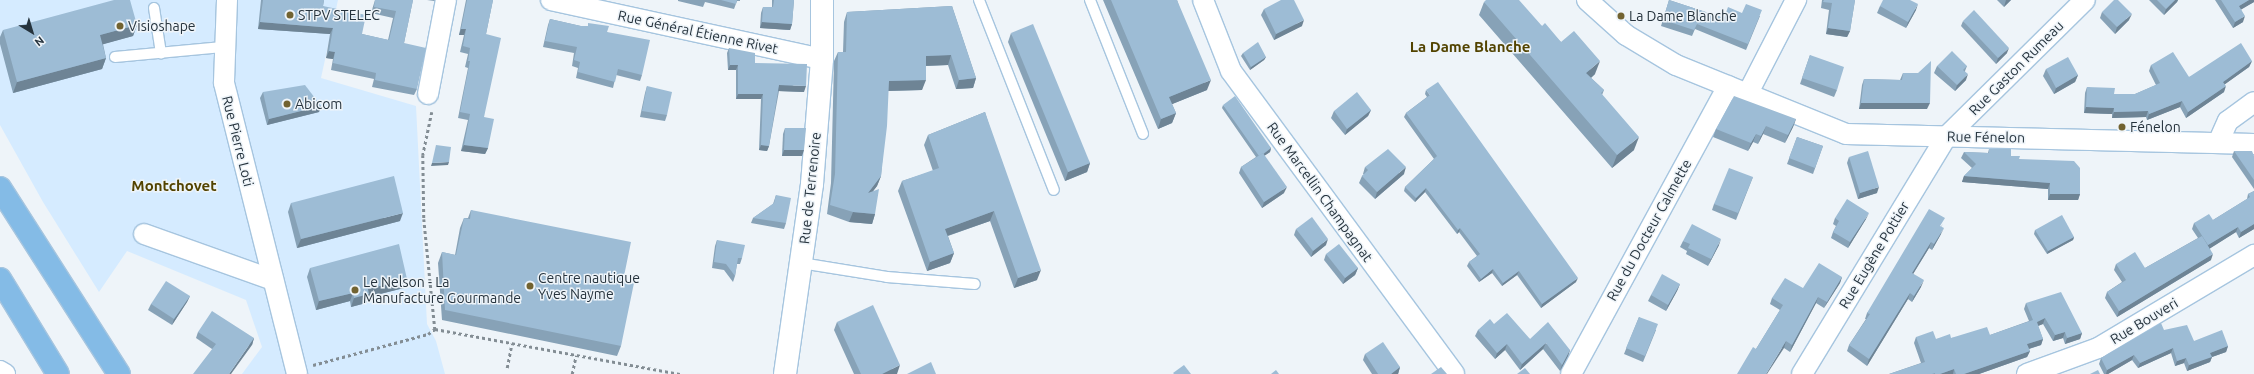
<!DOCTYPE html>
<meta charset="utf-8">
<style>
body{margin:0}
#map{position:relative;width:2254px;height:374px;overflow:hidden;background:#eef4f9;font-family:Ubuntu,sans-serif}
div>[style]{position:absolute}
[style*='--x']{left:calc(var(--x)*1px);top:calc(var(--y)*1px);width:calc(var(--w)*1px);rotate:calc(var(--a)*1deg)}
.built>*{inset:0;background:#d5ebff}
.path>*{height:2.5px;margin-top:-1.25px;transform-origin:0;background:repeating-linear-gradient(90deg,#838d94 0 3px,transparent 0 6px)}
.roads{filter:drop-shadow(1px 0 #a6c5df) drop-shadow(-1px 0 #a6c5df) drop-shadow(0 1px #a6c5df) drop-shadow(0 -1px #a6c5df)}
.service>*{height:10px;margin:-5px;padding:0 5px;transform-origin:5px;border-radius:5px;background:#fff}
.minor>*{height:20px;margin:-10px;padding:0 10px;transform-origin:10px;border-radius:10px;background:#fff}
.tertiary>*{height:22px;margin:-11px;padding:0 11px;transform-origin:11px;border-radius:11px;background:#fff}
.trunk>*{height:22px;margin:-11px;padding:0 11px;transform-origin:11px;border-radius:11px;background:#84bbe6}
.wall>*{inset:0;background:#87a2b7}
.shaded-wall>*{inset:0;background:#6e8495}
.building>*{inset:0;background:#9dbcd5}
.dots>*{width:11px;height:11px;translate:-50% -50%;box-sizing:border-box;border:2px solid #eef4f9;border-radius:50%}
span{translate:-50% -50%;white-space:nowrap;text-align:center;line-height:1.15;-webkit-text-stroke:3px #eef4f9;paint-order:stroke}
.poi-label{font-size:14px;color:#26333d}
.left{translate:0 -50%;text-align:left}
.street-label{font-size:14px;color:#26333d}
.neighbourhood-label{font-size:15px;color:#524300;font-weight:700}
.north{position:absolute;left:12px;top:12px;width:40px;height:40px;-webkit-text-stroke:3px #eef4f9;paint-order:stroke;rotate:142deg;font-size:11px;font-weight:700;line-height:16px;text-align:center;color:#26333d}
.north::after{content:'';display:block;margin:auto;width:14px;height:18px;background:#26333d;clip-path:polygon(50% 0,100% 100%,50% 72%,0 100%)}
</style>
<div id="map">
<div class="built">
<i style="clip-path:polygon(0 0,338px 0,321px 78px,416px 106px,427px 324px,436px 341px,445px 374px,242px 374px,262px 347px,246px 300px,127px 251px,99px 292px,43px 202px,0 125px)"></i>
</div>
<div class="path">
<i style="--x:432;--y:112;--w:44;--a:101.8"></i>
<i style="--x:423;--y:155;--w:64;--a:89.1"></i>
<i style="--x:424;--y:219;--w:111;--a:84.3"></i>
<i style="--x:435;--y:329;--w:249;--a:10.4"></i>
<i style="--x:313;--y:365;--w:119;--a:-15.1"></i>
<i style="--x:428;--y:334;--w:9;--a:-36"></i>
<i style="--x:507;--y:368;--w:25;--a:-79"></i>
<i style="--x:572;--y:374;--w:19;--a:-78"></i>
</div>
<div class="roads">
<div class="service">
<i style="--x:979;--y:0;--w:204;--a:68.5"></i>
<i style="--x:1090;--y:0;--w:144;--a:68.4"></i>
<i style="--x:154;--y:8;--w:46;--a:81.2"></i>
<i style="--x:115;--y:57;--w:108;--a:-5.3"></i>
<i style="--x:801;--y:263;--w:87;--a:9.2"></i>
<i style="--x:887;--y:277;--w:88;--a:4.5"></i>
</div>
<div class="minor">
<i style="--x:227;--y:0;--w:83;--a:92.1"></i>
<i style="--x:224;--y:83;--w:300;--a:75.9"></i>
<i style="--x:551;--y:0;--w:277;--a:12.3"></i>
<i style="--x:1203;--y:0;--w:76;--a:68.5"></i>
<i style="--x:1231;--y:71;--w:376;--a:53.6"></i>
<i style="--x:1587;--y:0;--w:52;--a:41.9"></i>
<i style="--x:1626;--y:35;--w:58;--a:31"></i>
<i style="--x:1676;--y:65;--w:183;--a:22.1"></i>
<i style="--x:1846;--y:134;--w:408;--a:1.4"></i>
<i style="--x:1748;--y:93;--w:105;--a:-62.7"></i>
<i style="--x:428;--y:94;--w:96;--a:-79.2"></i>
<i style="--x:2218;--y:143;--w:24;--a:-66"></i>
<i style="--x:2228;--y:121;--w:32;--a:-36"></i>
<i style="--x:144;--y:234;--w:137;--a:19.6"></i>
<i style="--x:0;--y:371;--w:6;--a:31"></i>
<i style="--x:1571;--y:374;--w:328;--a:-61.4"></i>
<i style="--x:1802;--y:374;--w:277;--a:-58.7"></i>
<i style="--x:1946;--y:137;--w:195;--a:-44.6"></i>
<i style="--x:2027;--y:374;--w:76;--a:-20.1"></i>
<i style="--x:2098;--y:348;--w:182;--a:-30.8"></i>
</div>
<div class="tertiary">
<i style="--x:785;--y:374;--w:192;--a:-81.9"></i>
<i style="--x:812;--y:184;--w:125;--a:-85.4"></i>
<i style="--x:822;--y:59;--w:59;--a:-90"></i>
</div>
<div class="trunk">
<i style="--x:0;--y:188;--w:221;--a:57.4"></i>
<i style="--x:0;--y:279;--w:111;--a:58.6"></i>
</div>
</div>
<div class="wall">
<i style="clip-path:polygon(261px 0,324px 0,323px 6px,362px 34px,388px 40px,393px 18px,371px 13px,375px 0,413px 0,404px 43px,417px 89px,414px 95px,372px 87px,374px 79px,331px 70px,333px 59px,326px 58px,330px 34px,258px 29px)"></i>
<i style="clip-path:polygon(427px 0,435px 0,434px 1px)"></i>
<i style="clip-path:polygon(466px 0,493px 0,486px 34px,484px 117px,488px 148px,485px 154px,461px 151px,468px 120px,458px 118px,468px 68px,465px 67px,468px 54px,460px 52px,464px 35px,459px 35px)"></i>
<i style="clip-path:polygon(678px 0,740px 0,740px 1px,737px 1px,734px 9px,705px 2px,703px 7px,678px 1px)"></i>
<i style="clip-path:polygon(772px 0,794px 0,792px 24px,790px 30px,760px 28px,761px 13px,763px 7px,772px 7px)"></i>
<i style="clip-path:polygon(1103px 0,1177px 0,1207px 90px,1172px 104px,1176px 113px,1172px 123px,1158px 129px)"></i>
<i style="clip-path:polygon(1669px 0,1724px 18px,1742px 13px,1760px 16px,1746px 50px,1695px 29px,1692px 36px,1661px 26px)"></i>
<i style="clip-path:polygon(1822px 0,1855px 0,1850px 31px,1847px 37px,1826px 34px,1829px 10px,1821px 8px)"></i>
<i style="clip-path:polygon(1997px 0,2011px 0,2004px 7px)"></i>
<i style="clip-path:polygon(2149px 0,2178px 0,2177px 2px,2164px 15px)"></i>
<i style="clip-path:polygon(2215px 0,2254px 0,2254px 2px,2241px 9px,2243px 22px,2233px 28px)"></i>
<i style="clip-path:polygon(1484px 2px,1542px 26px,1561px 42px,1595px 74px,1591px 78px,1604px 90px,1602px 95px,1634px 150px,1612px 168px,1479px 15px)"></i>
<i style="clip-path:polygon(952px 6px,976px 78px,973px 88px,956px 89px,948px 65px,926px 66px,922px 90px,888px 91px,881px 176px,877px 186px,873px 191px,875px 214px,872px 224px,849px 222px,827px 214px,831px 183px,834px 61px,838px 52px,843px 52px,844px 22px,847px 12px)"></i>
<i style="clip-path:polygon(1880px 6px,1916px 10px,1906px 28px,1877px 13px)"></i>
<i style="clip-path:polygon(1264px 9px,1302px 26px,1274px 40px,1261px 15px)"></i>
<i style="clip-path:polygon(2102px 12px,2129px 20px,2115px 34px,2100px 18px)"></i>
<i style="clip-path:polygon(550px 19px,607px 32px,642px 75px,640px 81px,616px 75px,613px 88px,576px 78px,578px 68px,572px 66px,574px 53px,543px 47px,548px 25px)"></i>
<i style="clip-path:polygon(1963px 21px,2007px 53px,1996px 64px,1961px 26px)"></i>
<i style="clip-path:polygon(137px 25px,133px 36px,103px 44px,106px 58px,102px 69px,13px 93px,0 44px,0 37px,3px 30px)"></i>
<i style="clip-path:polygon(1011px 33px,1090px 163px,1087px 172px,1065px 181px,1008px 42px)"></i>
<i style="clip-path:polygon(729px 48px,804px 92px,779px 91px,769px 146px,767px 151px,759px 150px,761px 99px,736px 99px,736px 70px,728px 70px,727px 53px)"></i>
<i style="clip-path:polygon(1243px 53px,1266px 57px,1264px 60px,1250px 70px,1241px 56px)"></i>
<i style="clip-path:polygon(1810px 55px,1837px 90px,1834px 97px,1800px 84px)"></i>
<i style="clip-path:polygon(2252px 61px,2249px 67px,2225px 84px,2224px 92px,2186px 118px,2180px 107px,2147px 120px,2146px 117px,2112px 118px,2112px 114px,2084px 113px,2085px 93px,2087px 87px,2114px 94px,2135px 94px,2156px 85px,2149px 71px,2151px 65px,2189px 77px)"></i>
<i style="clip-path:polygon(1937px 66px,1967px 66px,1965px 71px,1966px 80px,1955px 91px,1934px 73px)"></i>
<i style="clip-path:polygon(2046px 69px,2078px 75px,2075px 82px,2054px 94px,2043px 76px)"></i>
<i style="clip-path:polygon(1903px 73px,1927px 109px,1859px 109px,1862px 85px,1864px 79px,1900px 80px)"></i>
<i style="clip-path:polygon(647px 86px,667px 115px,665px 121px,640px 117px,645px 93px)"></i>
<i style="clip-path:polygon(1426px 90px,1576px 282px,1541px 308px,1517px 275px,1502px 286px,1492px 273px,1479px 282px,1467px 266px,1469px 262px,1477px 256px,1459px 232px,1457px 234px,1425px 192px,1415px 202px,1404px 191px,1405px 187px,1434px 159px,1404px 117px,1406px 113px,1427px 97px,1425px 94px)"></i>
<i style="clip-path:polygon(263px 92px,321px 106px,319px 112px,267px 125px,260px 98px)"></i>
<i style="clip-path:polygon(1223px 105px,1271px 148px,1270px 152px,1264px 156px,1284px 193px,1262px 208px,1239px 173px,1241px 167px,1256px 157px,1222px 108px)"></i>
<i style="clip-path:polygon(1371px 110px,1368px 116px,1345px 135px,1331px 118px,1334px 111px)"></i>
<i style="clip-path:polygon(985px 112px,1037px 280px,1014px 288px,990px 221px,948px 236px,954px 253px,950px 263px,927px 271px,898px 191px,902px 181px,933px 171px,924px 145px,928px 135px)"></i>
<i style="clip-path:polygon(1796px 119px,1793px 127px,1785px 143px,1763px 134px,1758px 144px,1753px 142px,1748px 151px,1713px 137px,1716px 129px)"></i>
<i style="clip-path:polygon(785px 128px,802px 156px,782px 156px,783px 134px)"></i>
<i style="clip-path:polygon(1797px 137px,1823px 146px,1813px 174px,1787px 164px)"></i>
<i style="clip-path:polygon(1989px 149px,2019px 159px,2080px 194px,2078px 200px,2048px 200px,2048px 189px,1962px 182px,1964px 176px,1972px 168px,1961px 158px,1964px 152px,1988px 153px)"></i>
<i style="clip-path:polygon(2234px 151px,2254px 156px,2254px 189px,2232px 157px)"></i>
<i style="clip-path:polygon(1849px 157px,1877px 193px,1858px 199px,1847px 163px)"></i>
<i style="clip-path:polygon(1365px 167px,1404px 174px,1375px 199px,1359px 183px,1362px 176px,1364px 174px,1363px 174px)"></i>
<i style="clip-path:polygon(1753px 177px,1736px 220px,1712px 210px,1714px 204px)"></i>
<i style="clip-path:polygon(2254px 191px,2254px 229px,2239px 238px,2236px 232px,2210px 248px,2211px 260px,2117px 317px,2105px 298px,2107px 292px,2122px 282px,2114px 270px,2116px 264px,2145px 268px,2198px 238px,2192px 229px,2194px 223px,2213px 220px,2247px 199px,2248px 194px)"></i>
<i style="clip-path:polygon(776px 195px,786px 223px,784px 229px,751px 223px,753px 218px,773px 204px)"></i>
<i style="clip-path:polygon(291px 203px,400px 221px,297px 248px,288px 212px)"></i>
<i style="clip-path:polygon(471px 210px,623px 281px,621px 346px,617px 356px,442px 320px,438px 263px,442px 252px,455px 255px,460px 228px,464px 218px,468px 218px)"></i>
<i style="clip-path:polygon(1835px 218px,1866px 219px,1848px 248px,1831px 238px,1833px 232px,1836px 226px,1833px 224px)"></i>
<i style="clip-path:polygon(1943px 224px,1941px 227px,1941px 234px,1932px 250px,1929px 248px,1913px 274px,1921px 287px,1912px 302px,1908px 299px,1867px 366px,1847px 351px,1849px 345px,1866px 319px,1865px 319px,1867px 313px)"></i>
<i style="clip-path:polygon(1296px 229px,1326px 245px,1311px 257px,1294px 235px)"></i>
<i style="clip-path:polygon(2035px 230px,2074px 237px,2073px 240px,2047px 254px,2034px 234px)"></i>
<i style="clip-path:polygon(717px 240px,742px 258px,740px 264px,737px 264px,735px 276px,733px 282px,724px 270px,712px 268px,715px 246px)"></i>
<i style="clip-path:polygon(1683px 241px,1719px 245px,1708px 266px,1686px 254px,1687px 251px,1680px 247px)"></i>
<i style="clip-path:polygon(1326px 254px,1358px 268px,1355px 275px,1343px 284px,1324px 260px)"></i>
<i style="clip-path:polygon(310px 268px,407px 279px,404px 288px,368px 297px,366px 303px,351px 307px,350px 301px,316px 310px,307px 277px)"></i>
<i style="clip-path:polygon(1842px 277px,1840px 283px,1824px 308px,1816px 303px,1790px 352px,1784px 348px,1756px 349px,1780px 310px,1770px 304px,1772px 298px)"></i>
<i style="clip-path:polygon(1680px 284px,1677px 291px,1666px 311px,1648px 301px,1651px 295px)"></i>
<i style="clip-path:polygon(190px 296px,187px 302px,172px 325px,148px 310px,151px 304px)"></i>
<i style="clip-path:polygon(2026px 303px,2082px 333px,2080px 339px,2065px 344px,2063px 338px,2053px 341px,2043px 324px,2038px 326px,2043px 339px,2041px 345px,2029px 349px,2030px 351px,2027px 357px,1979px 374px,1889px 374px,1921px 363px,1914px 343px,1916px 337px,1936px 339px,1951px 338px,1990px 335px,2029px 321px,2024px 309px)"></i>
<i style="clip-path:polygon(1639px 317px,1656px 330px,1643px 362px,1624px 354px)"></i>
<i style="clip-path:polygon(837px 322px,897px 374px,854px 374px,834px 330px)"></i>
<i style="clip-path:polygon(1494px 324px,1530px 339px,1570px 350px,1568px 356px,1560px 371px,1543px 349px,1520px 370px,1505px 350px,1495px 359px,1475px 336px,1478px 330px)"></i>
<i style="clip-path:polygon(2164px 330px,2194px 341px,2228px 346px,2226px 352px,2212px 357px,2210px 362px,2187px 371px,2184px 363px,2175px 366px,2171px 353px,2138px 368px,2132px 360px,2108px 374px,2104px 374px,2099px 364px,2101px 358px)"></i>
<i style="clip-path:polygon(198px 332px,254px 338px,252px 345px,212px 349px,196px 338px)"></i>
<i style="clip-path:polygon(1365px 354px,1400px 367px,1398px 374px,1372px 374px,1363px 360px)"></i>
</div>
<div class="shaded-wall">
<i style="clip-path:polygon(2006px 0,2011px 0,2004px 7px)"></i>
<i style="clip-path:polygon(2175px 0,2178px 0,2177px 2px,2164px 15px,2166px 9px)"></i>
<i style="clip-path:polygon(2249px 0,2254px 0,2254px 2px,2237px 12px,2239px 6px)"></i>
<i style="clip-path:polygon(1918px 4px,1916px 10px,1906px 28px,1908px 22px)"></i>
<i style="clip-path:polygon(2132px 14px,2129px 20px,2115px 34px,2117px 27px)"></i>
<i style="clip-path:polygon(2245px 16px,2243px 22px,2233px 28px,2235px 22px)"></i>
<i style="clip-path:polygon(1304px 20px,1302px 26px,1274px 40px,1276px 34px)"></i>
<i style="clip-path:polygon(260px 22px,333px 28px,330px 34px,258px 29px)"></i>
<i style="clip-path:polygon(762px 22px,792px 24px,790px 30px,760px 28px)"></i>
<i style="clip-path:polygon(137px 25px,133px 36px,97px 46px,100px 35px)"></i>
<i style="clip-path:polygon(1828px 28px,1850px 31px,1847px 37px,1826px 34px)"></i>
<i style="clip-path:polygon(461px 29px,466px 29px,464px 35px,459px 35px)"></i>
<i style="clip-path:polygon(2009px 48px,2007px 53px,1996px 64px,1998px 58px)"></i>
<i style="clip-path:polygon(329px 51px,335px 52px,333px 59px,326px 58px)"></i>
<i style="clip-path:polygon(951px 55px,948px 65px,922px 66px,926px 56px)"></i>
<i style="clip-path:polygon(1266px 57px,1264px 60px,1250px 70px,1251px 67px)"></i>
<i style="clip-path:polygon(106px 58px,102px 69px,13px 93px,17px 82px)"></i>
<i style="clip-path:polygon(1600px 61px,1595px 74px,1582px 86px,1586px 73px)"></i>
<i style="clip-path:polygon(2252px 61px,2249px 67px,2221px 87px,2223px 82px)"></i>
<i style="clip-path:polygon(730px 65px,738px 65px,736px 70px,728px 70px)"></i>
<i style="clip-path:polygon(1968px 74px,1966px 80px,1955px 91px,1957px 85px)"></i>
<i style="clip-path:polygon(2078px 75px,2075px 82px,2054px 94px,2056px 88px)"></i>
<i style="clip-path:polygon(976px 78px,973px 88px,956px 89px,959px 80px)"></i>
<i style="clip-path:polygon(926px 80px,922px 90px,885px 91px,889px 81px)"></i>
<i style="clip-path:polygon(1211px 80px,1207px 90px,1165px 107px,1169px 97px)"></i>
<i style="clip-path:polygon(779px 85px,806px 86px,804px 92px,777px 91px)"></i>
<i style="clip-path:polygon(2226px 86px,2224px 92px,2186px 118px,2188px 112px)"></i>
<i style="clip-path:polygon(738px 94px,763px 94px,761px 99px,736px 99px)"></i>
<i style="clip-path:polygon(2182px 101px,2180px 107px,2147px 120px,2149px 114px)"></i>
<i style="clip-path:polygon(1861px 103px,1930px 103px,1927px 109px,1859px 109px)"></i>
<i style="clip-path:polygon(321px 106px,319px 112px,267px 125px,269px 119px)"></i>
<i style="clip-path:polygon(2086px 107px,2114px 108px,2112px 114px,2084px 113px)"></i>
<i style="clip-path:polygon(1371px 110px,1368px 116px,1345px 135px,1347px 129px)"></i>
<i style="clip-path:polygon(2148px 111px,2146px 117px,2112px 118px,2114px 112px)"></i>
<i style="clip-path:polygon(1176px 113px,1172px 123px,1158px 129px,1161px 119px)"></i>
<i style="clip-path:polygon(1796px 119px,1793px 127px,1785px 143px,1788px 135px)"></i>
<i style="clip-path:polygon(1766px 126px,1763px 134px,1758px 144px,1761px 136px)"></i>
<i style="clip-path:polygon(1756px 134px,1753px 142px,1748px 151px,1751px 143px)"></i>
<i style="clip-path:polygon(1639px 137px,1634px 150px,1612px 168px,1617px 155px)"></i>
<i style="clip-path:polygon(464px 145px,488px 148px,485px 154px,461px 151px)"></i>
<i style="clip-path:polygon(761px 145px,769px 146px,767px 151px,759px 150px)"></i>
<i style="clip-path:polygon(1271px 148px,1270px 152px,1258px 160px,1260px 157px)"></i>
<i style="clip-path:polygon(784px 150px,804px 150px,802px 156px,782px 156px)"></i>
<i style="clip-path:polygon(449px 162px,448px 165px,431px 166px,432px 163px)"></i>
<i style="clip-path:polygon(1090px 163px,1087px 172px,1065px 181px,1068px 172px)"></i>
<i style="clip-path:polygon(1406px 167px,1404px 174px,1375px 199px,1377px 192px)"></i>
<i style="clip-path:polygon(881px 176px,877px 186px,864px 203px,868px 193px)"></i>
<i style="clip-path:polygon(1964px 176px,2050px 183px,2048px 189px,1962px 182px)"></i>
<i style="clip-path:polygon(1287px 187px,1284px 193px,1262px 208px,1264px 202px)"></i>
<i style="clip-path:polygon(1879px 187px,1877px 193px,1858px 199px,1860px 193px)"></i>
<i style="clip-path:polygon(1426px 188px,1425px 192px,1415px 202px,1416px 198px)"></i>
<i style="clip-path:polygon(2050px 194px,2080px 194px,2078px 200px,2048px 200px)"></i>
<i style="clip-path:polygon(994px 211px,990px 221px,941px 238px,945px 229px)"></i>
<i style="clip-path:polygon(853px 212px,875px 214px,872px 224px,849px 222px)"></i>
<i style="clip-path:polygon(403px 213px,400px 221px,297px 248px,301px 239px)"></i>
<i style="clip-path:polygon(1869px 213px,1866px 219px,1848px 248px,1850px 242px)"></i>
<i style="clip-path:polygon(2254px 224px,2254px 229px,2239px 238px,2241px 232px)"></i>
<i style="clip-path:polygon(2238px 227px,2236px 232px,2206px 251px,2208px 245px)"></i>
<i style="clip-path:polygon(1460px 228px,1459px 232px,1457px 234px,1458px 230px)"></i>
<i style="clip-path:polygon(1944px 228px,1941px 234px,1932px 250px,1934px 244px)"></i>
<i style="clip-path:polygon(2074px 237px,2073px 240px,2047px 254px,2048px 251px)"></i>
<i style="clip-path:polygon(1328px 239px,1326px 245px,1311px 257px,1313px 251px)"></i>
<i style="clip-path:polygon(1721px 239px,1719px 245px,1708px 266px,1711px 259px)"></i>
<i style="clip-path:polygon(1931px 242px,1929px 248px,1910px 279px,1912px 273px)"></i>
<i style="clip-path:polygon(954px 253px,950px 263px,927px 271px,930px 262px)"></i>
<i style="clip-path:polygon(2213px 254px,2211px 260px,2117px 317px,2119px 311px)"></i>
<i style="clip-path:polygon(1358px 268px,1355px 275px,1343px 284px,1345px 278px)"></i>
<i style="clip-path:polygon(1493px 269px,1492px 273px,1479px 282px,1481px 279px)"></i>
<i style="clip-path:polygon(1041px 270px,1037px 280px,1014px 288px,1018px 278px)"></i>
<i style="clip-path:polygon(1519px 271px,1517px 275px,1502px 286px,1503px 283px)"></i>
<i style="clip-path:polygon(1842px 277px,1840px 283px,1824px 308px,1827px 302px)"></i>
<i style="clip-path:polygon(1578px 278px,1576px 282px,1541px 308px,1542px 304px)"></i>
<i style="clip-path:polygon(407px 279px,404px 288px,368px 297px,366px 303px,351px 307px,354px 298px,368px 289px)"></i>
<i style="clip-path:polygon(1924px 280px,1921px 287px,1912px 302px,1914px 296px)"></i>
<i style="clip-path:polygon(1680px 284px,1677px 291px,1666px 311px,1668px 305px)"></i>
<i style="clip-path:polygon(353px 293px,350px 301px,316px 310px,319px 301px)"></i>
<i style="clip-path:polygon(1910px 293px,1908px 299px,1867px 366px,1869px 359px)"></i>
<i style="clip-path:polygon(190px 296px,187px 302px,172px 325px,174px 319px)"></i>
<i style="clip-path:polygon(1818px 297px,1816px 303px,1790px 352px,1792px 345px)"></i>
<i style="clip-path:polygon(2045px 318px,2043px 324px,2035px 327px,2037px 322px)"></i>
<i style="clip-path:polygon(2065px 332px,2063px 338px,2053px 341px,2055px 335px)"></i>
<i style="clip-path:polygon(2082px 333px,2080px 339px,2065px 344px,2067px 338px)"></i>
<i style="clip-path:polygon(254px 338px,252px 345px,231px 374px,229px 374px)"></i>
<i style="clip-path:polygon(2043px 339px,2041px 345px,2025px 350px,2027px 344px)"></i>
<i style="clip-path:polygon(1786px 341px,1784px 348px,1767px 374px,1766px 374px)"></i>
<i style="clip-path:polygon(1546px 343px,1543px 349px,1520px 370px,1522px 364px)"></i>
<i style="clip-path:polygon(1507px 344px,1505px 350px,1495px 359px,1497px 353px)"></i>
<i style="clip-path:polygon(2228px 346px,2226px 352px,2212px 357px,2210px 362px,2187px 371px,2189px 365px,2210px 353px)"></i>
<i style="clip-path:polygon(2173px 348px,2171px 353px,2138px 368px,2140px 363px)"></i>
<i style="clip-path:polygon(1570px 350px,1568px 356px,1560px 371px,1562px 365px)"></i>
<i style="clip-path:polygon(2030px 351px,2027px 357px,1979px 374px,1964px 374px)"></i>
<i style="clip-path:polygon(2134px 355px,2132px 360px,2108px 374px,2106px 374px,2107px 370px)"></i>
<i style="clip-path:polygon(2186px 358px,2184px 363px,2175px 366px,2177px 361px)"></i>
<i style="clip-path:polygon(900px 365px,897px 374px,882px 374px)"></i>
<i style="clip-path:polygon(1400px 367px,1398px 374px,1391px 374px)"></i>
<i style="clip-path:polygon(1954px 369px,1953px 374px,1940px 374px)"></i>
</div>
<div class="building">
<i style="clip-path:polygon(114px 0,130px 0,137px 25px,100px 35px,106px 58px,17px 82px,3px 30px)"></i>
<i style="clip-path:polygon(263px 0,324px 0,323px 6px,366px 15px,362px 34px,389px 40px,396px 11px,374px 7px,375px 0,413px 0,404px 43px,426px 48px,417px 89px,375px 80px,376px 73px,333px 63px,335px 52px,329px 51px,333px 28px,260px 22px)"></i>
<i style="clip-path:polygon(467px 0,493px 0,486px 34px,501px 38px,484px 117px,494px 119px,488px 148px,464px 145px,470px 114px,460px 112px,470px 61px,468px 61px,470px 48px,463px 46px,466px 29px,461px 29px)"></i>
<i style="clip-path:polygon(721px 0,737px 0,736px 4px)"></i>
<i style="clip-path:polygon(774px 0,794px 0,792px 24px,762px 22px,763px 7px,773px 7px)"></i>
<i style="clip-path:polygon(1111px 0,1177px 0,1211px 80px,1169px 97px,1176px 113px,1161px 119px)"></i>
<i style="clip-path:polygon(1281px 0,1294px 0,1304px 20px,1276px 34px,1264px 9px)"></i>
<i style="clip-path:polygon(1486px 0,1519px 0,1542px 26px,1545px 23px,1561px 42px,1574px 31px,1600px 61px,1586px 73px,1604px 90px,1601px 93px,1639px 137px,1617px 155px,1484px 2px)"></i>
<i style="clip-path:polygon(1669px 0,1724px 18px,1728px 7px,1742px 13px,1746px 4px,1762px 10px,1748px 44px,1697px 24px,1694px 30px,1663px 20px)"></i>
<i style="clip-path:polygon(1824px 0,1855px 0,1850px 31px,1828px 28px,1832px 3px,1823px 2px)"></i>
<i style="clip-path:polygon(1883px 0,1910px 0,1918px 4px,1908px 22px,1880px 6px)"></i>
<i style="clip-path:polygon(2114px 0,2118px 0,2132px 14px,2117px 27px,2102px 12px)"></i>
<i style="clip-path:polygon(2157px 0,2175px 0,2166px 9px)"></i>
<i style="clip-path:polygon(2221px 0,2249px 0,2239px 6px,2245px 16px,2235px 22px)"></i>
<i style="clip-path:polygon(952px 6px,976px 78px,959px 80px,951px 55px,926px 56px,926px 80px,889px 81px,887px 126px,881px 176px,868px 193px,879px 189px,875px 214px,853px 212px,830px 205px,835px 174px,838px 52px,846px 52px,847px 12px)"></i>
<i style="clip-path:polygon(1974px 10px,2009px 48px,1998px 58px,1963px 21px)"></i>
<i style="clip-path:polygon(550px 19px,581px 26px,588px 26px,588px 23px,609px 26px,607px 32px,650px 40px,642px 75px,618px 69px,615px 82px,578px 72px,580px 62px,574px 60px,577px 47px,545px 41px)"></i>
<i style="clip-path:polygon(1033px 24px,1090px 163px,1068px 172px,1011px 33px)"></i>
<i style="clip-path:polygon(1258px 42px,1266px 57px,1251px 67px,1243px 53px)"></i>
<i style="clip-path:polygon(2241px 43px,2252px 61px,2223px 82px,2226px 86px,2188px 112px,2182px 101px,2149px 114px,2148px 111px,2114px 112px,2114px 108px,2086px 107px,2087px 87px,2115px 88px,2114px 94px,2135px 94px,2160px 83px,2151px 65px,2173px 52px,2189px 77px)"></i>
<i style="clip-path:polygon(729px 48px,755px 53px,755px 63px,807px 64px,806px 86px,779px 85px,769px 146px,761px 145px,763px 94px,738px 94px,738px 65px,730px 65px)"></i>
<i style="clip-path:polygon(1952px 51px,1967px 66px,1963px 70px,1968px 74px,1957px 85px,1937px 66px)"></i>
<i style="clip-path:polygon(1810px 55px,1844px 67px,1837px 90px,1802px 78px)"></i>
<i style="clip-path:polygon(2068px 57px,2078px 75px,2056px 88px,2046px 69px)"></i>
<i style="clip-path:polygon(1931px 61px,1930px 103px,1861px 103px,1864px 79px,1902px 80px,1903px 73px,1918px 73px)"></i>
<i style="clip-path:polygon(1438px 82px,1578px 278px,1542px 304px,1519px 271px,1503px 283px,1493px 269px,1481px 279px,1469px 262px,1480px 254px,1460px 228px,1458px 230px,1426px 188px,1416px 198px,1405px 187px,1437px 156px,1406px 113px,1430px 95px,1426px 90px)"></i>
<i style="clip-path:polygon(305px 85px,321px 106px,269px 119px,263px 92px)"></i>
<i style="clip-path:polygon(647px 86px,672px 92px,667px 115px,642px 111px)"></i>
<i style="clip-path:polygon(1357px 92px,1371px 110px,1347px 129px,1334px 111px)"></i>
<i style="clip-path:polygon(1235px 96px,1271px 148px,1263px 154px,1263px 153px,1259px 156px,1223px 105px)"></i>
<i style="clip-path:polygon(1734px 96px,1796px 119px,1788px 135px,1766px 126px,1761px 136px,1756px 134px,1751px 143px,1716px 129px)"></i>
<i style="clip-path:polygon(985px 112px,1041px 270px,1018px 278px,994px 211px,945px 229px,954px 253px,930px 262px,902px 181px,939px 168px,928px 135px)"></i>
<i style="clip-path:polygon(785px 128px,806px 128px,804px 150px,784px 150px)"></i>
<i style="clip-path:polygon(1797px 137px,1823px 146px,1815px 168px,1789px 158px)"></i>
<i style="clip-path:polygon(436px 145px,451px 147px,449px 162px,432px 163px)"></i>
<i style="clip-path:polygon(1388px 149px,1406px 167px,1377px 192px,1362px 176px,1368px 170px,1365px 167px)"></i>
<i style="clip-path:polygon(1989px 149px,2011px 149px,2011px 156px,2020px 156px,2019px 159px,2074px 161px,2080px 168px,2080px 194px,2050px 194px,2050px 183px,1964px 176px,1976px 164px,1964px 152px,1989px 153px)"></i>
<i style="clip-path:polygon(1868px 151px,1879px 187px,1860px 193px,1849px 157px)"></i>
<i style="clip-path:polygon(2234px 151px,2252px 151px,2254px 156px,2254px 180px)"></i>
<i style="clip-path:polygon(1263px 153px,1287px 187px,1264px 202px,1241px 167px)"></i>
<i style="clip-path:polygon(1729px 168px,1753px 177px,1738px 213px,1714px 204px)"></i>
<i style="clip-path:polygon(394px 176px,403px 213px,301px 239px,291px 203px)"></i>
<i style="clip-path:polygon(2254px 191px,2254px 224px,2241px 232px,2238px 227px,2208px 245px,2194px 223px,2209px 214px,2213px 220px,2250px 197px,2248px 194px)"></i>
<i style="clip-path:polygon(776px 195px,791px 198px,786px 223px,753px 218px,774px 203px)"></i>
<i style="clip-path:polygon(1847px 199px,1869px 213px,1850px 242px,1833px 232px,1839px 221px,1835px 218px)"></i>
<i style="clip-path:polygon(1929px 209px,1945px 218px,1940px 226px,1944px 228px,1934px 244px,1931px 242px,1912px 273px,1924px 280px,1914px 296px,1910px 293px,1869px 359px,1849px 345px,1870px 314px,1867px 313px)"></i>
<i style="clip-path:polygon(471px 210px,631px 242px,623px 281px,634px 283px,621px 346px,445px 310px,442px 252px,456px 255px,464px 218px,470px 219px)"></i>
<i style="clip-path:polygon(2062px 215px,2074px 237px,2048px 251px,2035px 230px)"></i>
<i style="clip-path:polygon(1312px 217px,1328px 239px,1313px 251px,1296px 229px)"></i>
<i style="clip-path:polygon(1692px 224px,1721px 239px,1711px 259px,1688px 248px,1690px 244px,1683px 241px)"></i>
<i style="clip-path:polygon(2202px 236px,2213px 254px,2119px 311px,2107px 292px,2126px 280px,2116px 264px,2135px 252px,2145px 268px)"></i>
<i style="clip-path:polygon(717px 240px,745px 245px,742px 258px,738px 258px,735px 276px,726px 264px,714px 262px)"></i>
<i style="clip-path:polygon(399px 244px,407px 279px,368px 289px,369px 294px,354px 298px,353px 293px,319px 301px,310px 268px)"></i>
<i style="clip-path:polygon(1339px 244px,1358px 268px,1345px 278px,1326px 254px)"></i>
<i style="clip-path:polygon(1819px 263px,1842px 277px,1827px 302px,1818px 297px,1792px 345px,1786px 341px,1766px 374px,1737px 374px,1753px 347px,1756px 349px,1783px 305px,1772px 298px,1785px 278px,1803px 288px)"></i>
<i style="clip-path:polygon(1662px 274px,1680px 284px,1668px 305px,1651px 295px)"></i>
<i style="clip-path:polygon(166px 281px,190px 296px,174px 319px,151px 304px)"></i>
<i style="clip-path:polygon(2061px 292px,2082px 333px,2067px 338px,2065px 332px,2055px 335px,2045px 318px,2037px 322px,2043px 339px,2027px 344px,2030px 351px,1964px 374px,1956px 374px,1954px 369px,1940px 374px,1935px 374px,1935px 373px,1932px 374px,1889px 374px,1925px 362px,1916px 337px,1933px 331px,1936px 339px,1950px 334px,1951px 338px,1987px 327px,1990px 335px,2033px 320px,2026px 303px)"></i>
<i style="clip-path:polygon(873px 305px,900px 365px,882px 374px,861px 374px,837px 322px)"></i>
<i style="clip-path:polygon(212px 311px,254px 338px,229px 374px,193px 374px,216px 344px,198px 332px)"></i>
<i style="clip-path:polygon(1507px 313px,1530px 339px,1548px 322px,1570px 350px,1562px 365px,1546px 343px,1522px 364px,1507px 344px,1497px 353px,1478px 330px,1490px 319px,1494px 324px)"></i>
<i style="clip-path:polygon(1639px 317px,1658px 324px,1645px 356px,1626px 348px)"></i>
<i style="clip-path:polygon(2161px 323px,2164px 330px,2187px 325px,2194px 341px,2222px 330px,2228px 346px,2210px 353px,2212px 357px,2189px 365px,2186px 358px,2177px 361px,2173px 348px,2140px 363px,2134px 355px,2107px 370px,2101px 358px)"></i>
<i style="clip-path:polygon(1383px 342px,1400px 367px,1391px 374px,1378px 374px,1365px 354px)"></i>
<i style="clip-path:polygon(931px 362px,936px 374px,907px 374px)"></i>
<i style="clip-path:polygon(1184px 365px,1191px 374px,1174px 374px,1173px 373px)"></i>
<i style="clip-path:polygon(1441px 367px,1447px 374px,1431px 374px)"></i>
<i style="clip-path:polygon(1525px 368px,1530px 374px,1517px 374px)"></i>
<i style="clip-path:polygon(1276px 370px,1279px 374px,1271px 374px)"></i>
<i style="clip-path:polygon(2098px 370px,2100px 374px,2090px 374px)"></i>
</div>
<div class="dots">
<i style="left:290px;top:15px;background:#726331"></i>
<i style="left:1621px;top:16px;background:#726331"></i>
<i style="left:120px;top:26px;background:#726331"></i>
<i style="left:287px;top:104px;background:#726331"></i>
<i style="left:2122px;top:127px;background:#726331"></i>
<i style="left:530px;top:286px;background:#726331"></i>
<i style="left:355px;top:290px;background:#726331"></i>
</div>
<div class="poi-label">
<span class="left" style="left:298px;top:15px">STPV STELEC</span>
<span class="left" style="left:1629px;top:16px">La Dame Blanche</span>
<span class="left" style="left:128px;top:26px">Visioshape</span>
<span class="left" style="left:295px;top:104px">Abicom</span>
<span class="left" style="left:2130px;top:127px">Fénelon</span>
<span class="left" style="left:538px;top:286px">Centre nautique<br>Yves Nayme</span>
<span class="left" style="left:363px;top:290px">Le Nelson - La<br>Manufacture Gourmande</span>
</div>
<div class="street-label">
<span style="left:698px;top:32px;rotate:12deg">Rue Général Étienne Rivet</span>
<span style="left:2016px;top:68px;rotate:-45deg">Rue Gaston Rumeau</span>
<span style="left:1986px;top:137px;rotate:1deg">Rue Fénelon</span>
<span style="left:238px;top:141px;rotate:76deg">Rue Pierre Loti</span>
<span style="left:810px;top:188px;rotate:-84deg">Rue de Terrenoire</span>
<span style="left:1320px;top:192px;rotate:54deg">Rue Marcellin Champagnat</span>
<span style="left:1649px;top:230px;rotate:-61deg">Rue du Docteur Calmette</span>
<span style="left:1874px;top:255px;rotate:-59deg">Rue Eugène Pottier</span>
<span style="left:2144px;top:321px;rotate:-31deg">Rue Bouveri</span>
</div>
<div class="neighbourhood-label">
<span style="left:1470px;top:47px">La Dame Blanche</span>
<span style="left:174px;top:186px">Montchovet</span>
</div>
<div class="north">N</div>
</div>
